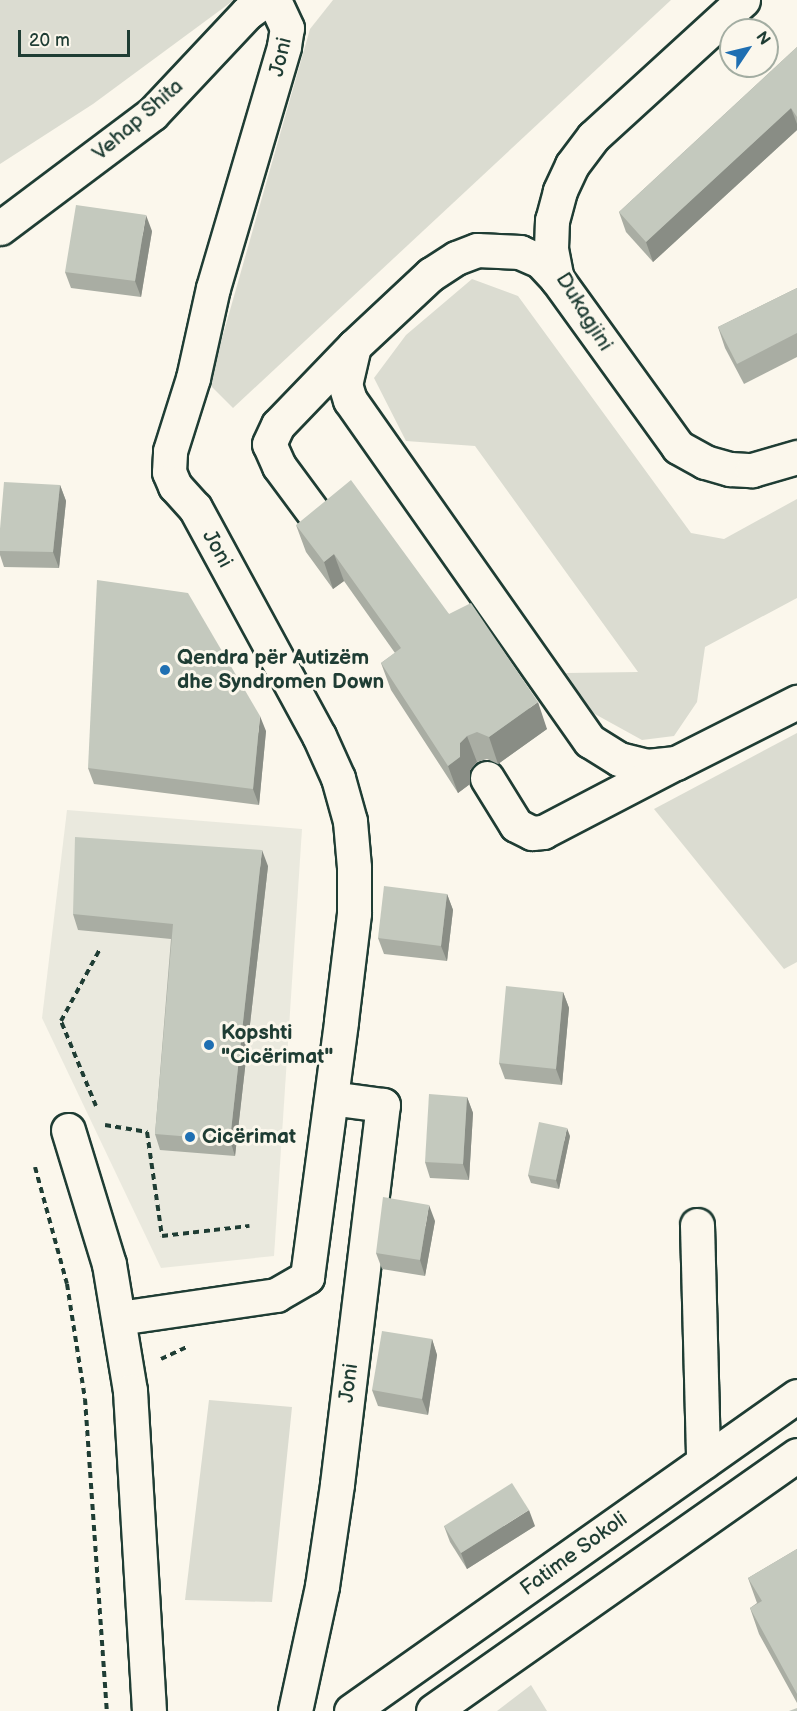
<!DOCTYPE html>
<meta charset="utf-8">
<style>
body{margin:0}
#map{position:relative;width:797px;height:1711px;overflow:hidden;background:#fbf7ec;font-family:"Balsamiq Sans",sans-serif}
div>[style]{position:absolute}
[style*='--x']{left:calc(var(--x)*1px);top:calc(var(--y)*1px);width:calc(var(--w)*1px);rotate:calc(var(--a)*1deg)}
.built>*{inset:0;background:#eae9de}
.green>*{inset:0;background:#dbdcd1}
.path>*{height:4px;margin-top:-2px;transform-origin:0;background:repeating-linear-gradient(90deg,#1f3d34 0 6px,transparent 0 10.5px)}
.roads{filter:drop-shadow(2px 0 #1f3d34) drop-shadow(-2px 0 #1f3d34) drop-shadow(0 2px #1f3d34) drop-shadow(0 -2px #1f3d34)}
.minor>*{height:33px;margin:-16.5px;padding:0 16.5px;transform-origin:16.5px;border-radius:16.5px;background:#fbf7ec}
.wall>*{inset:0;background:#a9ada3}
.shaded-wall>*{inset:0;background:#898d85}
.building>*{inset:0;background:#c4c9be}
.dots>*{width:16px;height:16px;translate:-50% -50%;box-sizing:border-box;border:3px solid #fbf7ec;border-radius:50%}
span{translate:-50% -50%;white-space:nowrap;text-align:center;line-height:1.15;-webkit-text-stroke:6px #fbf7ec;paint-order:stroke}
.street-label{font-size:21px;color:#1f3d34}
.poi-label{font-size:21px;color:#1f3d34;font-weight:700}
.left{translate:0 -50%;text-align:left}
.north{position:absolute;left:719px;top:18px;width:60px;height:60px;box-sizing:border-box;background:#fbf7ec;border:2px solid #a3ada2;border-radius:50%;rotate:55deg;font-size:16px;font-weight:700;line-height:24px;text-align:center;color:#1f3d34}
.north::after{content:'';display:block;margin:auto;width:21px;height:27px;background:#1f6fb2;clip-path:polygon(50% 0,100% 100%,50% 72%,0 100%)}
.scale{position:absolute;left:18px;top:30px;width:112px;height:27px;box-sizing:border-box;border:3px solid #1f3d34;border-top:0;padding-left:8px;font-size:18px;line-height:21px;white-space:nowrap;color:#1f3d34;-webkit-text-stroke:4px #fbf7ec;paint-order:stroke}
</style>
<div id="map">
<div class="built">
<i style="clip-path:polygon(67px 810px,302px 829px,274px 1256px,161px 1268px,42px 1018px)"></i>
</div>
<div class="green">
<i style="clip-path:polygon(0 0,234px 0,93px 104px,0 164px)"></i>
<i style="clip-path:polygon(333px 0,671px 0,233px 408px,209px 384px,310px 29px)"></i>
<i style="clip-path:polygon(472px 279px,518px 296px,691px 533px,724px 539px,797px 499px,797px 598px,705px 647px,697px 702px,674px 736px,642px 740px,593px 713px,566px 673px,638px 672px,475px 446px,406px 441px,374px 378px,406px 335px)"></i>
<i style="clip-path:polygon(797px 733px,797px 962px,784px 969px,654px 809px)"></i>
<i style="clip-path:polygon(209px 1400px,292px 1407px,272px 1602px,185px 1600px)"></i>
<i style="clip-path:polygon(531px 1685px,547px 1711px,497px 1711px)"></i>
</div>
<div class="path">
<i style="--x:96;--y:1106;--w:92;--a:-112.4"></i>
<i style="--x:61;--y:1021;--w:82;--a:-61.6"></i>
<i style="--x:105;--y:1125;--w:43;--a:9.5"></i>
<i style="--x:147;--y:1132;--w:105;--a:81.8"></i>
<i style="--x:162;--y:1236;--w:88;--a:-6.6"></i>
<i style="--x:35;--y:1167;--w:121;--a:74.7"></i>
<i style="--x:67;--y:1284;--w:116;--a:81.1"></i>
<i style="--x:85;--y:1399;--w:313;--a:86"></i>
<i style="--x:161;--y:1359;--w:29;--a:-25"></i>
</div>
<div class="roads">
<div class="minor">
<i style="--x:743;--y:0;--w:203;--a:137.6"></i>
<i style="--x:593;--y:137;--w:35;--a:127"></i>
<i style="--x:572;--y:165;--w:29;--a:115"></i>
<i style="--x:560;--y:191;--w:30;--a:105"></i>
<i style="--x:552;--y:220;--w:29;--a:92"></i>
<i style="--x:551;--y:249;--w:31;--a:79"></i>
<i style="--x:557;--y:279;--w:207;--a:54.2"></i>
<i style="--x:678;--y:447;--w:31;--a:29"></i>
<i style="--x:705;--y:462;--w:26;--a:16"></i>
<i style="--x:730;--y:469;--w:22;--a:3"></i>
<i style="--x:752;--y:470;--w:47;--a:-16.1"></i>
<i style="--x:0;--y:228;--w:190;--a:-36.9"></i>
<i style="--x:152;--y:114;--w:139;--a:-46.8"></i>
<i style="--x:247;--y:13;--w:22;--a:-36"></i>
<i style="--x:557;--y:279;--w:25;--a:-133"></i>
<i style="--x:540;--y:261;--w:22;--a:-156"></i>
<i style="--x:520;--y:252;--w:43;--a:-177.3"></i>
<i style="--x:477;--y:250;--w:22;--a:159"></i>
<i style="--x:456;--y:258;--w:30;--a:147"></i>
<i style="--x:431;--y:274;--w:105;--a:136.9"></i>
<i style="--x:354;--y:346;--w:39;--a:103"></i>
<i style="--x:345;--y:384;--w:17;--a:73"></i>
<i style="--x:350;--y:400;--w:417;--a:54.9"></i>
<i style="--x:590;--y:741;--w:34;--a:32"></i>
<i style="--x:619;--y:759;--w:29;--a:14"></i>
<i style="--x:647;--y:766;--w:29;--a:-6"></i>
<i style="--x:676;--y:763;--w:136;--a:-26.8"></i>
<i style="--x:313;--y:512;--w:57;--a:-126.5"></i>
<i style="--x:279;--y:466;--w:24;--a:-114"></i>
<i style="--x:269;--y:444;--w:21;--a:-65"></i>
<i style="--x:278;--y:425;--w:108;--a:-46.1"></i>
<i style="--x:487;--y:778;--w:55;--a:58.3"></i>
<i style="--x:516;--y:825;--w:18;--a:27"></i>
<i style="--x:532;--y:833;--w:11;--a:-5"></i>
<i style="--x:543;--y:832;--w:144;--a:-27.6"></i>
<i style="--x:68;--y:1130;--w:140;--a:73"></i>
<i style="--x:109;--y:1264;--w:129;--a:80.6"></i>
<i style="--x:130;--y:1391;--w:321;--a:86.6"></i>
<i style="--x:697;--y:1225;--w:237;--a:88.5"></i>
<i style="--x:119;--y:1318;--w:159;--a:-8.3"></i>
<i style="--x:276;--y:1295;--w:36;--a:-30"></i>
<i style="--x:307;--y:1277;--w:258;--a:-82.4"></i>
<i style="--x:341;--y:1021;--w:109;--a:-83.1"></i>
<i style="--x:354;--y:913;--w:46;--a:-90"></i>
<i style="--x:354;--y:867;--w:46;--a:-95"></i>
<i style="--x:350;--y:821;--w:45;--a:-105.6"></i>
<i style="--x:338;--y:778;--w:46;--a:-114.3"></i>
<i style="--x:319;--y:736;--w:260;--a:-118.5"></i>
<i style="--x:195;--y:508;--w:30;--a:-132"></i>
<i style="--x:175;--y:486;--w:15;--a:-113"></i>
<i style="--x:169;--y:472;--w:21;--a:-87"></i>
<i style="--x:170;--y:451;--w:77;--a:-72.5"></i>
<i style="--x:193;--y:378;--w:92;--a:-77.5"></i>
<i style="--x:213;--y:288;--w:252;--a:-73.6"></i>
<i style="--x:284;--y:46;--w:18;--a:-81"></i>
<i style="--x:287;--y:28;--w:31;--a:-115"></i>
<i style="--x:295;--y:1711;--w:128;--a:-77.8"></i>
<i style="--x:322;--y:1586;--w:103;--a:-81.6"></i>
<i style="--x:337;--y:1484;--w:382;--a:-83.1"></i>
<i style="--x:383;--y:1105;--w:52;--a:-172.3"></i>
<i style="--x:351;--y:1711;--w:546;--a:-35.23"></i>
<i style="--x:433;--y:1711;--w:445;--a:-35.1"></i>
</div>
</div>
<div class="wall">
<i style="clip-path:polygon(797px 47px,797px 130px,653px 262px,626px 232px,619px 212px)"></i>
<i style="clip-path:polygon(152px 231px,141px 297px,71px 288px,65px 272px)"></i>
<i style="clip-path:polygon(797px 288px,797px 357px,744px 384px,725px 348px,718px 327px)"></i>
<i style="clip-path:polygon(60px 485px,66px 501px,59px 568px,4px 567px,0 555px,0 529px)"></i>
<i style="clip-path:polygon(296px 525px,449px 614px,547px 729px,498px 764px,487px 759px,477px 762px,470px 770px,470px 784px,458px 793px,391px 690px,381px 663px,395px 653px,344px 581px,333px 589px,306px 552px)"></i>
<i style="clip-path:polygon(266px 731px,259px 805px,94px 784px,88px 768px)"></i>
<i style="clip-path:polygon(268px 866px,235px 1156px,160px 1150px,155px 1134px,171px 939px,78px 930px,73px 914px)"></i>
<i style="clip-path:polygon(447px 894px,453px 910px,447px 961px,384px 954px,378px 938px)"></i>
<i style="clip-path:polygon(563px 992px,569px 1008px,562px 1085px,505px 1079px,499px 1063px)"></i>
<i style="clip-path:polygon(467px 1097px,473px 1113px,469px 1180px,430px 1178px,425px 1162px)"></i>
<i style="clip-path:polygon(570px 1136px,559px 1189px,531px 1183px,528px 1175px)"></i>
<i style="clip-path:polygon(435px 1221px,425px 1276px,382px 1269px,376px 1253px)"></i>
<i style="clip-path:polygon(432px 1339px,437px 1355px,428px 1415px,378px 1406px,372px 1390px)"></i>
<i style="clip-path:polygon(444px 1526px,535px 1526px,467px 1569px,450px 1542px)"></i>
<i style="clip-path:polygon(797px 1549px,797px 1703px,759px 1634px,750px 1608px,757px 1603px,748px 1578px)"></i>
</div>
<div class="shaded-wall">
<i style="clip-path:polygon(791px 108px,797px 124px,797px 130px,653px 262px,646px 242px)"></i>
<i style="clip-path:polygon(146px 215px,152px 231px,141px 297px,135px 281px)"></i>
<i style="clip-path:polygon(60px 485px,66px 501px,59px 568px,53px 552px)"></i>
<i style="clip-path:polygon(334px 554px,344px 581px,333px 589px,324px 562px)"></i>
<i style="clip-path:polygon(538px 702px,547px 729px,498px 764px,489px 737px)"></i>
<i style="clip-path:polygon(260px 716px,266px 731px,259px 805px,253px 789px)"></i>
<i style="clip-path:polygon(467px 736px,477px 762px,470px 770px,470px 784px,458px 793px,448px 766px,460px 743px)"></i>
<i style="clip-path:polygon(262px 850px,268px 866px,235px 1156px,230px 1140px)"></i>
<i style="clip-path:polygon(447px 894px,453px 910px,447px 961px,441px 946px)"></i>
<i style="clip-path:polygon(563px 992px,569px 1008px,562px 1085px,556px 1069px)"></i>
<i style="clip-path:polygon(467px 1097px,473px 1113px,469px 1180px,463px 1164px)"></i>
<i style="clip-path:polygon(567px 1128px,570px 1136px,559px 1189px,556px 1180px)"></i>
<i style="clip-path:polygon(429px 1205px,435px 1221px,425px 1276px,420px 1260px)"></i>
<i style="clip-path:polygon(432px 1339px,437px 1355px,428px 1415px,422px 1399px)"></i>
<i style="clip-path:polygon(529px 1510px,535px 1526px,467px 1569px,461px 1553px)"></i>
</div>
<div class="building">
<i style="clip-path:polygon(797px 47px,797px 117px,791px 108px,646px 242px,619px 212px)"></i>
<i style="clip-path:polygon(76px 205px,146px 215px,135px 281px,65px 272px)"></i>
<i style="clip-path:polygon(797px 288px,797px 333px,737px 364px,718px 327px)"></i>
<i style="clip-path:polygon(351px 480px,449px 614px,471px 603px,538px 702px,489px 737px,477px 732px,467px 736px,460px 743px,460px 757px,448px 766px,381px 663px,401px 648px,334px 554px,324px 562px,296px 525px)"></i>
<i style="clip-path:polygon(4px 482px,60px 485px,53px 552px,0 551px,0 529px)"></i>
<i style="clip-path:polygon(97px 580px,188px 593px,260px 716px,253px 789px,88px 768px)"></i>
<i style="clip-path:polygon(75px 837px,262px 850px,230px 1140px,155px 1134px,173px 924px,73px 914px)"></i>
<i style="clip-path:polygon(384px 886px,447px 894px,441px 946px,378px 938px)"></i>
<i style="clip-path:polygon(506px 986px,563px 992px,556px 1069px,499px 1063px)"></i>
<i style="clip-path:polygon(429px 1094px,467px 1097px,463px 1164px,425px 1162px)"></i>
<i style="clip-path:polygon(539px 1122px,567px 1128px,556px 1180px,528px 1175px)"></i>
<i style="clip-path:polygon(383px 1197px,429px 1205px,420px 1260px,376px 1253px)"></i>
<i style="clip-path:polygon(382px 1331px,432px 1339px,422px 1399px,372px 1390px)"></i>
<i style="clip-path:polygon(512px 1483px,529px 1510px,461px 1553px,444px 1526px)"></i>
<i style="clip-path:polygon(797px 1549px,797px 1694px,750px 1608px,762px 1601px,748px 1578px)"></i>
<i style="clip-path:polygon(797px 1708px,797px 1711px,789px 1711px)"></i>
</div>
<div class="dots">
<i style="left:165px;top:670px;background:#1f6fb2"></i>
<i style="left:209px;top:1045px;background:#1f6fb2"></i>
<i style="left:190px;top:1137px;background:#1f6fb2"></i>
</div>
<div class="street-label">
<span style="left:281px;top:57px;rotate:-77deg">Joni</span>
<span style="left:138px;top:120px;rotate:-41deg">Vehap Shita</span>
<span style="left:584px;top:312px;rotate:58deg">Dukagjini</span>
<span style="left:217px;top:549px;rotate:61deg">Joni</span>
<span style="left:349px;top:1383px;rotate:-83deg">Joni</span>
<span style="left:574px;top:1554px;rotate:-36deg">Fatime Sokoli</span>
</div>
<div class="poi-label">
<span class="left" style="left:177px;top:670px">Qendra për Autizëm<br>dhe Syndromen Down</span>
<span class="left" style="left:221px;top:1045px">Kopshti<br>"Cicërimat"</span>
<span class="left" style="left:202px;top:1137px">Cicërimat</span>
</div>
<div class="north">N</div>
<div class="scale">20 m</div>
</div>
